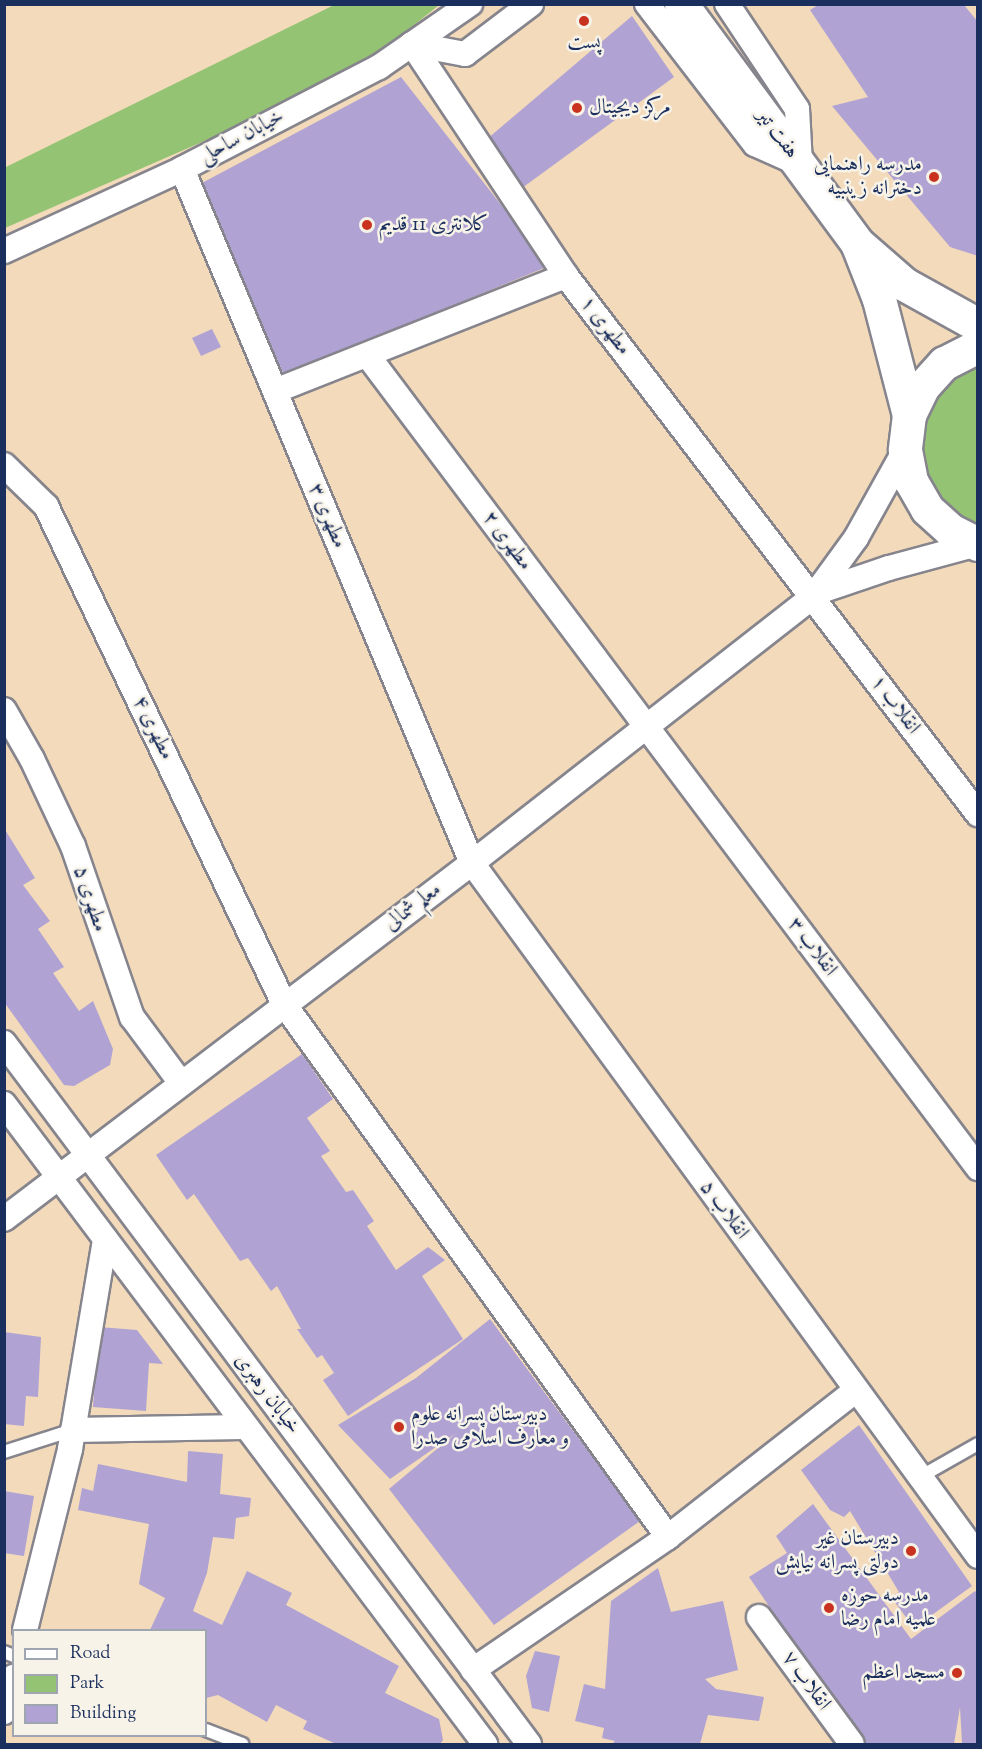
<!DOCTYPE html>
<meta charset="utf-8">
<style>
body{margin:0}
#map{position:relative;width:982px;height:1749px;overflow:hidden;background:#f2daba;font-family:"Sorts Mill Goudy",Amiri,serif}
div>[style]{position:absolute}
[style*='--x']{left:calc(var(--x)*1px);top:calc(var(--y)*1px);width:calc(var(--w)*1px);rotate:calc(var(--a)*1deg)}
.green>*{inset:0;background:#94c473}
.building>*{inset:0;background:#b0a3d3}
.roads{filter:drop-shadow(2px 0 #86848c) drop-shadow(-2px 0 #86848c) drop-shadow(0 2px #86848c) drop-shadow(0 -2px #86848c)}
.lane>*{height:12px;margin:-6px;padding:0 6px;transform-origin:6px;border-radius:6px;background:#fff}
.street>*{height:24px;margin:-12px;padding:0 12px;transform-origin:12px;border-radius:12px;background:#fff}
.secondary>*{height:33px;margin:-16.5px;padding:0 16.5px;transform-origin:16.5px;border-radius:16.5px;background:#fff}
.dots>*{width:16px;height:16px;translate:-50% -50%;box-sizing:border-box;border:3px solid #f7f3e8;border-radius:50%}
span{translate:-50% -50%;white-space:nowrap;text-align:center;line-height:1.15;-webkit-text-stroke:5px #f7f3e8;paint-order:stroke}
.poi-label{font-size:21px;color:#1b2f5e}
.left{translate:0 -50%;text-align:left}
.right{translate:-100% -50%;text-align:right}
.street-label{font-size:21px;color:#1b2f5e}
.frame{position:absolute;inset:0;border:6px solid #1b2f5e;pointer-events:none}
.legend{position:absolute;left:12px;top:1629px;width:195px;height:108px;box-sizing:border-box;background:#f7f3e8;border:2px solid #9fa5b1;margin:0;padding:8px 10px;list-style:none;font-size:18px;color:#1b2f5e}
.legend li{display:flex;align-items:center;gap:12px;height:30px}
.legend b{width:30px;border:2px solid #9fa5b1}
</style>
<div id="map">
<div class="green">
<i style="clip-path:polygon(334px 5px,439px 5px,393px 42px,340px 75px,218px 135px,5px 228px,4px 168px)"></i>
<i style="clip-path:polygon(977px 356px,977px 527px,959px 519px,936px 500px,921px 475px,918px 417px,930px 391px)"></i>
</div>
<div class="building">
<i style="clip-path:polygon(818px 5px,964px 5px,978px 22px,978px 256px,950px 247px,832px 106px,868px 97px,810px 10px)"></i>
<i style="clip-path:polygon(632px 16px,674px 77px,522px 188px,487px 139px)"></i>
<i style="clip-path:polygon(401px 77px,549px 266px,284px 375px,200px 184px)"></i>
<i style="clip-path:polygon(212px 329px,221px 347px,201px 356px,192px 338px)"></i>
<i style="clip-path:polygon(4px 828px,35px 878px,23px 885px,50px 921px,38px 929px,64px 967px,53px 973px,79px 1011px,93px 1001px,113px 1049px,110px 1065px,74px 1086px,64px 1085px,4px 1002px)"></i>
<i style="clip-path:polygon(302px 1054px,333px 1099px,307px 1118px,330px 1151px,321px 1156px,346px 1192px,353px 1190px,374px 1221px,367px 1226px,396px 1270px,428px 1247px,445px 1260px,422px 1276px,463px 1339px,348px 1416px,323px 1380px,334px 1373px,322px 1355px,317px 1358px,297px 1329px,301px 1329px,277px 1286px,271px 1291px,248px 1258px,240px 1261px,194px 1194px,187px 1200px,156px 1155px)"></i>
<i style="clip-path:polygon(490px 1319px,640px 1521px,494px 1625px,389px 1489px,456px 1433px,390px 1479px,338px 1425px,416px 1378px)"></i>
<i style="clip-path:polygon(99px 1327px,137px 1330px,163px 1364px,149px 1363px,146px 1411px,93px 1407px)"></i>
<i style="clip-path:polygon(4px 1332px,41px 1337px,38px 1397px,26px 1396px,24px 1426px,4px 1424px)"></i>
<i style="clip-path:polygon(859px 1425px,972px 1586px,914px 1628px,891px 1597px,899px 1592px,850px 1511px,844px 1517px,830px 1510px,801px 1470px)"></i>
<i style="clip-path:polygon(188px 1451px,223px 1454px,220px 1494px,251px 1498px,249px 1516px,236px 1518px,234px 1539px,213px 1537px,207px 1573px,193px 1611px,222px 1625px,247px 1571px,292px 1593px,286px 1605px,399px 1666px,385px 1693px,439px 1719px,443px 1740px,440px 1744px,336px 1744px,303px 1729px,307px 1721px,276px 1705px,267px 1722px,218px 1695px,206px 1698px,206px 1630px,150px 1630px,165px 1598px,139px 1584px,149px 1524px,78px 1510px,82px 1488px,93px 1491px,98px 1464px,187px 1482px)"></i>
<i style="clip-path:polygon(4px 1491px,34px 1496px,24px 1556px,4px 1553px)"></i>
<i style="clip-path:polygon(813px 1504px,911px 1639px,975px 1591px,978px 1594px,978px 1744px,962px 1744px,960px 1707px,954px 1744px,864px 1744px,749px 1577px,787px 1553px,776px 1536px)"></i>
<i style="clip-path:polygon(658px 1568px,671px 1612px,723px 1601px,738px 1670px,705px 1679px,716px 1689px,764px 1697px,759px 1721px,708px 1715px,700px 1744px,612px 1744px,615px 1741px,602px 1738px,604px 1728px,575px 1721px,584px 1684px,605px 1689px,611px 1601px)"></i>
<i style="clip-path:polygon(535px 1651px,560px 1656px,549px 1712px,532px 1708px,526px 1676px)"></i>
</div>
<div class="roads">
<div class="lane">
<i style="--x:4;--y:1452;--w:72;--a:-17.7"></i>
<i style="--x:918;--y:1478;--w:69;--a:-29.5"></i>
<i style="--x:4;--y:1652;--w:11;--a:22"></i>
<i style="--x:206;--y:1730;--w:39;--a:21"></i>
</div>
<div class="street">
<i style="--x:647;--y:4;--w:177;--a:52.4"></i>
<i style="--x:755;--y:144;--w:49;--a:24"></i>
<i style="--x:800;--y:164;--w:55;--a:-93.1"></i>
<i style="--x:797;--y:109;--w:126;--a:-123.7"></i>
<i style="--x:412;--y:44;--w:278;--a:56.4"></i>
<i style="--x:566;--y:276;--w:678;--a:52.56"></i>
<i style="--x:412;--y:44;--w:54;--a:10.7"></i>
<i style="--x:465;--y:54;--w:83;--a:-37.1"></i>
<i style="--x:182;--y:169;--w:752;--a:67.32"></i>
<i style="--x:472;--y:863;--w:858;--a:53.86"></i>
<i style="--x:4;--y:251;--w:196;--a:-24.7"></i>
<i style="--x:182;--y:169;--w:222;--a:-27.4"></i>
<i style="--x:379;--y:67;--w:111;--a:-34.7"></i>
<i style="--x:368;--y:356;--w:1016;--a:53.08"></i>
<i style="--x:275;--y:391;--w:313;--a:-21.6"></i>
<i style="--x:4;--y:465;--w:59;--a:44.3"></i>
<i style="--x:46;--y:506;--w:552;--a:64.46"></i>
<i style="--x:284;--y:1004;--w:657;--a:54.23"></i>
<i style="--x:818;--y:592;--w:75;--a:-18.7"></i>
<i style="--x:889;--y:568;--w:92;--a:-15.1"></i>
<i style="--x:4;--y:710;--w:56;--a:60.3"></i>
<i style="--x:32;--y:759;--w:96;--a:64.8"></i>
<i style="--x:73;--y:846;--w:181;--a:71"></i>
<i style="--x:132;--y:1017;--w:82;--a:53.4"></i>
<i style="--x:4;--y:1043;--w:876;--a:53.17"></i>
<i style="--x:4;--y:1104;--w:801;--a:53.07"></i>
<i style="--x:4;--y:1219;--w:588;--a:-37.26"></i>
<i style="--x:472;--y:863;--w:432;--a:-38"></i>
<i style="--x:813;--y:597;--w:73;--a:-53.9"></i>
<i style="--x:856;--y:538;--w:101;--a:-60.9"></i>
<i style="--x:73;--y:1430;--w:173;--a:-1"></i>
<i style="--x:759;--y:1617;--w:157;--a:53.8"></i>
<i style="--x:25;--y:1630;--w:187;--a:-76"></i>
<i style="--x:70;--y:1449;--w:213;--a:-80.5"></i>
<i style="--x:473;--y:1670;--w:236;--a:-34.3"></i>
<i style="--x:668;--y:1537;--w:237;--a:-38"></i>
<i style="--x:4;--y:1712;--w:37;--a:-74"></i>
</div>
<div class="secondary">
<i style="--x:681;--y:4;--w:297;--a:53.6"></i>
<i style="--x:978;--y:346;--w:38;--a:153"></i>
<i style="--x:944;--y:363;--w:31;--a:132"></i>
<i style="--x:923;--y:386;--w:32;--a:116"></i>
<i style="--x:909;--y:415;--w:35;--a:97"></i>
<i style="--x:905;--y:450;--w:32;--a:79"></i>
<i style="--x:911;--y:481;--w:32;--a:60"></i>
<i style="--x:927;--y:509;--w:31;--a:42"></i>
<i style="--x:950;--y:530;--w:31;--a:27"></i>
<i style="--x:909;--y:415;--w:120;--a:-104.5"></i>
<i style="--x:879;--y:299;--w:60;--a:-111.4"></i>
<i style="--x:857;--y:243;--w:62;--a:41.1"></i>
<i style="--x:904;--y:284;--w:85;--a:29"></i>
</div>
</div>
<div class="dots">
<i style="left:584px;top:21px;background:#c8321e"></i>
<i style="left:577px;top:108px;background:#c8321e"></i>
<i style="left:934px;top:177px;background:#c8321e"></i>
<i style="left:367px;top:225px;background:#c8321e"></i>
<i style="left:399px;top:1427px;background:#c8321e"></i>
<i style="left:911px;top:1551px;background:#c8321e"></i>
<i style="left:829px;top:1608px;background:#c8321e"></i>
<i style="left:957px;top:1673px;background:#c8321e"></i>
</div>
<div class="poi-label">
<span style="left:584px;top:43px">پست</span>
<span class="left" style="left:589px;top:108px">مرکز دیجیتال</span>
<span class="right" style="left:922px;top:177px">مدرسه راهنمایی<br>دخترانه زینبیه</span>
<span class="left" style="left:379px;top:225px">کلانتری 11 قدیم</span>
<span class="left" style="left:411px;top:1427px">دبیرستان پسرانه علوم<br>و معارف اسلامی صدرا</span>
<span class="right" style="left:899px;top:1551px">دبیرستان غیر<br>دولتی پسرانه نیایش</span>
<span class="left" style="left:841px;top:1608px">مدرسه حوزه<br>علمیه امام رضا</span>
<span class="right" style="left:945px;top:1673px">مسجد اعظم</span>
</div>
<div class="street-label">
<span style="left:777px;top:134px;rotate:53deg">هفت تیر</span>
<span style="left:242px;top:137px;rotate:-28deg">خیابان ساحلی</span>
<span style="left:605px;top:326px;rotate:52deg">مطهری ۱</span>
<span style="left:327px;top:516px;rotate:67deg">مطهری ۳</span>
<span style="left:507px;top:541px;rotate:53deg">مطهری ۲</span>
<span style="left:895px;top:705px;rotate:53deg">انقلاب ۱</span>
<span style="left:153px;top:728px;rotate:64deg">مطهری ۴</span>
<span style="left:90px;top:899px;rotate:72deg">مطهری ۵</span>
<span style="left:413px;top:907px;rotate:-37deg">معلم شمالی</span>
<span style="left:812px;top:947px;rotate:53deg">انقلاب ۳</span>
<span style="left:724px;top:1210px;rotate:54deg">انقلاب ۵</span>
<span style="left:267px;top:1394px;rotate:53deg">خیابان رهبری</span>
<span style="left:806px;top:1681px;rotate:54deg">انقلاب ۷</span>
</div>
<div class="frame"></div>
<ul class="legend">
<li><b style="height:8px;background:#fff"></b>Road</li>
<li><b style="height:16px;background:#94c473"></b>Park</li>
<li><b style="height:16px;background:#b0a3d3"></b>Building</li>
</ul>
</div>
